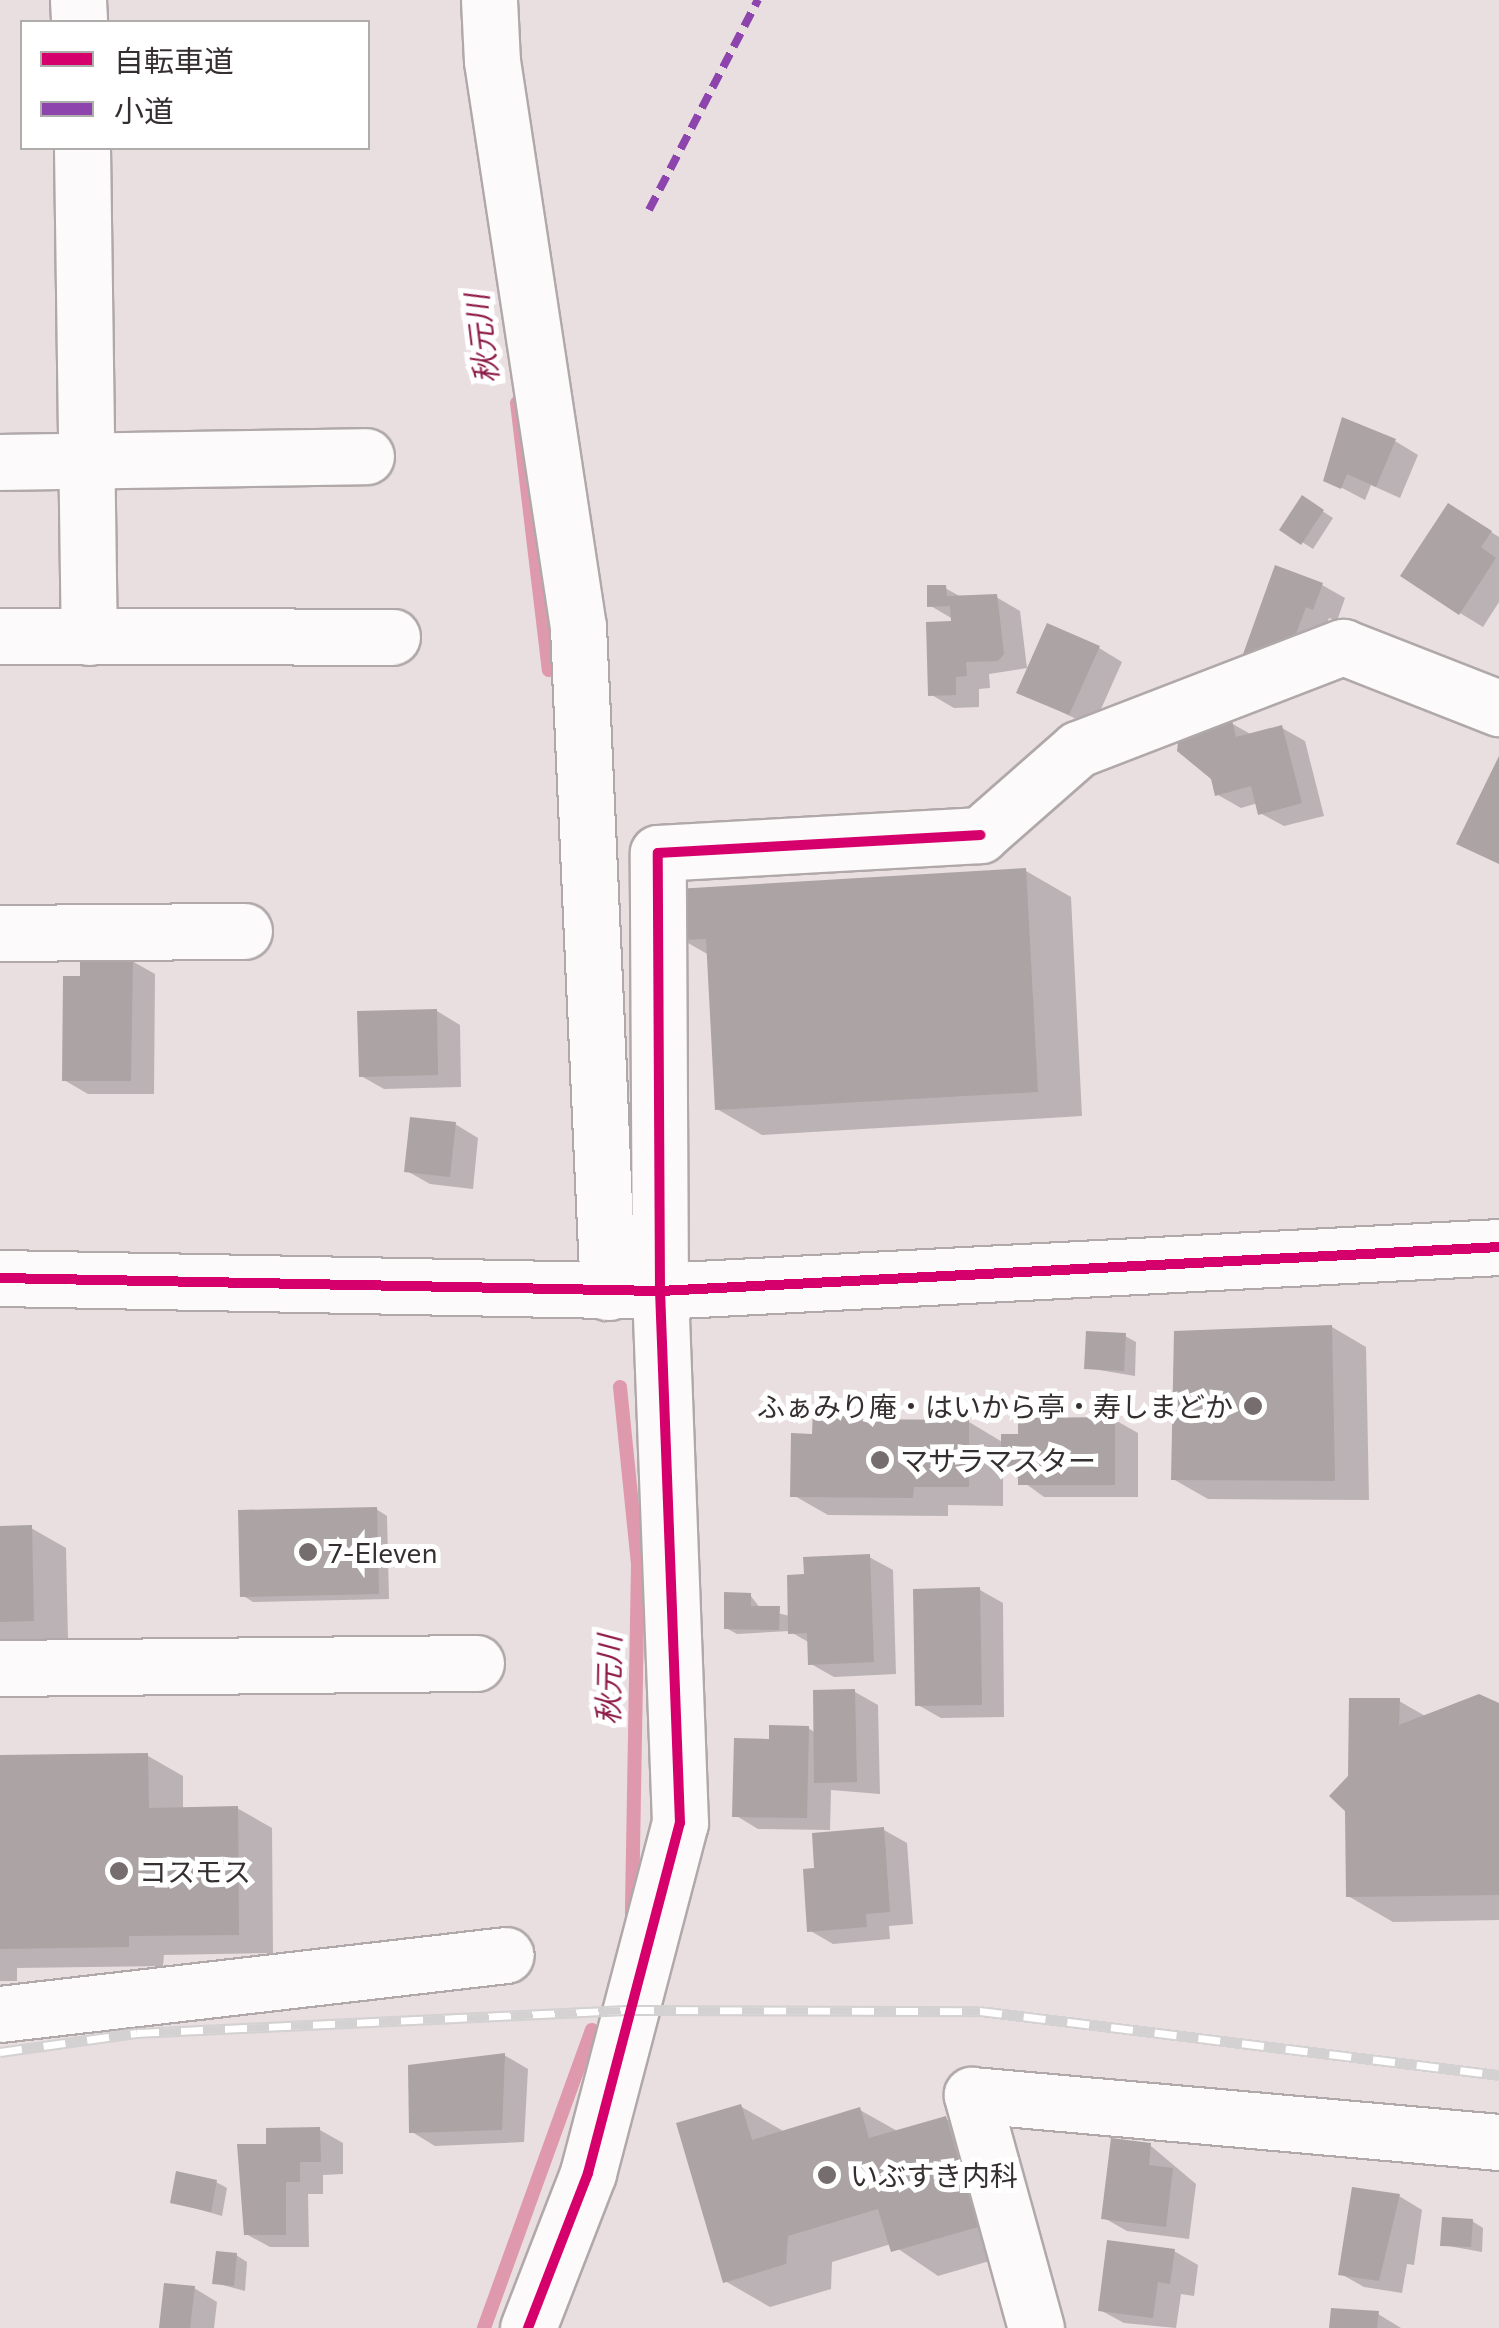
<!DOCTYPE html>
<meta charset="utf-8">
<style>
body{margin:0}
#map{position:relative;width:1499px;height:2328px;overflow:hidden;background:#e9dfe1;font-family:Commissioner,"Noto Sans JP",sans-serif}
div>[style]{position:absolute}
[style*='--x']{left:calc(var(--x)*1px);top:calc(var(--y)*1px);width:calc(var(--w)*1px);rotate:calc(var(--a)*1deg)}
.shadow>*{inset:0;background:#0003}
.stream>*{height:14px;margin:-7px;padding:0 7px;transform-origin:7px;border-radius:7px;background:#df99ac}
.building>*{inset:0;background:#aba3a4}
.roads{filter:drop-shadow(2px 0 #b0a8a9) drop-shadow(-2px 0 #b0a8a9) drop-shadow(0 2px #b0a8a9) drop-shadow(0 -2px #b0a8a9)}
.minor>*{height:55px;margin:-27.5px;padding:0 27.5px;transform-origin:27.5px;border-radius:27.5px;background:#fcfafa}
.rail>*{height:11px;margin-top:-5.5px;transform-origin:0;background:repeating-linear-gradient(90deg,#fff 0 22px,#d4d1d2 0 44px);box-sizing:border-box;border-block:2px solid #d4d1d2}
.quiet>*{height:8px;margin-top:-4px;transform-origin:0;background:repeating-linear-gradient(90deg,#8e44ad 0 15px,transparent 0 23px)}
.cycleway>*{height:10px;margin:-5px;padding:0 5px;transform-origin:5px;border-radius:5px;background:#d6006c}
.dots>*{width:28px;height:28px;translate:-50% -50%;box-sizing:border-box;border:5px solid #fff;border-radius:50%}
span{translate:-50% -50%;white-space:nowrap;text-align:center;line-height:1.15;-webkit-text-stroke:10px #fff;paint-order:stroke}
.poi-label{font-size:28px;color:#362f30}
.right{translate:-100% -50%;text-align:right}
.left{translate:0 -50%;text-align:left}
.water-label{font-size:30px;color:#8e1c48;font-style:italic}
.legend{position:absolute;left:20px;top:20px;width:350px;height:130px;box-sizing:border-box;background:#fff;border:2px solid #afacac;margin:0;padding:12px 18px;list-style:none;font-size:30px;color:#362f30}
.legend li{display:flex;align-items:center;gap:20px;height:50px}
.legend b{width:50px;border:2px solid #afacac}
</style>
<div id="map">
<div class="shadow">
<i style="clip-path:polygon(1395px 441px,1418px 455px,1400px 498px,1371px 485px,1365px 500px,1327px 480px)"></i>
<i style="clip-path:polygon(1313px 505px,1333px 518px,1313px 549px,1302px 542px)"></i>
<i style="clip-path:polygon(1472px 520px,1499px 537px,1499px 602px,1483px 627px,1460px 613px)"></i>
<i style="clip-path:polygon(1322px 585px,1345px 598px,1337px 621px,1329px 618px,1315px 657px,1245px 655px)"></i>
<i style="clip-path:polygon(945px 588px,963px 598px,996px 597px,1020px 611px,1027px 668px,989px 674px,990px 688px,979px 689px,979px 707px,954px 708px,930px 694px,953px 619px,929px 605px)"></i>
<i style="clip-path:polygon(1099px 648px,1122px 662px,1093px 727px,1020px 692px)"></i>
<i style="clip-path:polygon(1231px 723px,1252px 735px,1282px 728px,1305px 741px,1324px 816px,1284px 826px,1260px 813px,1258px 803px,1241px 808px,1218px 795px)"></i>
<i style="clip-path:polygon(1026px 871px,1071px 897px,1082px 1116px,762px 1135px,717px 1109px,709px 955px,681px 939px)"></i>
<i style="clip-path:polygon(132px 961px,155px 974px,154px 1094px,88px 1094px,64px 1080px)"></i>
<i style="clip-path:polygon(437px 1011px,460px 1025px,461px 1087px,384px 1089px,361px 1076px)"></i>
<i style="clip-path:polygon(455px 1124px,478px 1138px,473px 1189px,430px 1184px,407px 1171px)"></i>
<i style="clip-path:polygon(1332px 1327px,1366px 1347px,1369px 1500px,1208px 1499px,1173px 1479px)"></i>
<i style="clip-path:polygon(1125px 1336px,1136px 1342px,1135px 1376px,1087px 1368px)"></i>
<i style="clip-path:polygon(845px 1411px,864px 1421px,969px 1422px,1004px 1443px,1115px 1420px,1138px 1433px,1138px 1497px,1044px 1497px,1003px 1467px,1003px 1506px,948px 1505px,948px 1516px,828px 1515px,793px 1495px,815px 1437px)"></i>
<i style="clip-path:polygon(376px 1509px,387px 1516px,389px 1599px,253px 1602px,242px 1595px)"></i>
<i style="clip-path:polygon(31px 1528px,66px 1548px,68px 1640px,0 1641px,0 1529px)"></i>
<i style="clip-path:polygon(869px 1557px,893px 1570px,896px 1674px,834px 1677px,811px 1664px,810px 1643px,789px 1631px,737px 1634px,726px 1628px,750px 1595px,761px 1609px,790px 1616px,806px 1577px)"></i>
<i style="clip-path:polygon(980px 1590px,1003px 1603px,1004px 1717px,941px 1718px,918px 1705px)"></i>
<i style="clip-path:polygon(855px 1692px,878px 1705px,880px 1794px,831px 1790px,830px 1830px,758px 1829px,735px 1815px,772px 1742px,808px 1728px,816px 1733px)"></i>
<i style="clip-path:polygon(1399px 1701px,1427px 1717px,1499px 1706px,1499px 1920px,1393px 1922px,1348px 1896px,1350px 1777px)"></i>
<i style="clip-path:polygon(148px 1756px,183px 1776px,183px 1810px,237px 1808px,272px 1828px,273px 1953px,164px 1955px,163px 1966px,17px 1968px,17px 1981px,0 1981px,0 1758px)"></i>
<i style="clip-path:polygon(884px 1830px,907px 1843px,913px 1924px,889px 1926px,890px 1939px,833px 1944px,809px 1930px,816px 1870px)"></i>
<i style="clip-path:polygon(504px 2055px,528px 2069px,524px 2142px,435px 2146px,412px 2132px)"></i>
<i style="clip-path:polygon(740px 2106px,785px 2132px,860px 2110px,899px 2132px,946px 2119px,991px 2145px,1021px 2252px,938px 2276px,891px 2244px,832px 2262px,831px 2289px,770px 2307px,725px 2281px)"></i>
<i style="clip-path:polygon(320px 2130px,343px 2143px,343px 2174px,323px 2175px,323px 2194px,308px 2194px,309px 2247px,270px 2247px,246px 2234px,269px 2146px)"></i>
<i style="clip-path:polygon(1151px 2146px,1196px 2184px,1189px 2239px,1127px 2231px,1104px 2218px)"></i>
<i style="clip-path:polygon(216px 2182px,227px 2188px,222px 2216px,173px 2202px)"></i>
<i style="clip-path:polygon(1399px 2196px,1422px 2210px,1414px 2265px,1407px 2264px,1402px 2293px,1364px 2287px,1341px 2274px)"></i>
<i style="clip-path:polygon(1472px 2221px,1483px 2228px,1482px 2252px,1443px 2245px)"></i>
<i style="clip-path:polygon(1174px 2251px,1198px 2265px,1194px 2296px,1181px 2294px,1176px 2328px,1124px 2323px,1100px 2310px)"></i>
<i style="clip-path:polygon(236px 2255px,247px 2262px,245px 2291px,215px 2283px)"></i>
<i style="clip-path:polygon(194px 2288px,217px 2302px,214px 2328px,161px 2328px)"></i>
<i style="clip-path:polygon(1378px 2314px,1401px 2328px,1332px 2328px)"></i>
</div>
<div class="stream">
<i style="--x:517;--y:403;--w:269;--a:83.2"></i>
<i style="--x:620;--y:1387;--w:178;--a:84.2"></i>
<i style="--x:638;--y:1564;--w:349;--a:91"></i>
<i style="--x:484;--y:2328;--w:317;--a:-70.1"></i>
</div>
<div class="building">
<i style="clip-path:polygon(1342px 417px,1396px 439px,1376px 487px,1347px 474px,1341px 489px,1323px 481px)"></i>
<i style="clip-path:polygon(1302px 495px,1324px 510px,1301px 545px,1279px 530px)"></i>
<i style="clip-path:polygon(1448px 503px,1492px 531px,1481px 547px,1496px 558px,1459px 615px,1400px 576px)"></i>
<i style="clip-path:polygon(1275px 565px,1323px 583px,1313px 610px,1306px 607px,1292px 644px,1242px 657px)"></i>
<i style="clip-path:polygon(927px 585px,946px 585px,947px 596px,997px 594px,1004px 654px,998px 661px,966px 662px,967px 676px,956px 677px,956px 695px,928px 696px,926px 622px,951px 621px,950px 606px,927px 607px)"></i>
<i style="clip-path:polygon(1047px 623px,1100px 646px,1069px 715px,1016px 693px)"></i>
<i style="clip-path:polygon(1232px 720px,1236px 737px,1282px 725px,1302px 803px,1258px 815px,1251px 786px,1215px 796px,1211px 779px,1177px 751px,1179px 734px)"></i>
<i style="clip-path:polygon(1499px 756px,1499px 864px,1456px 844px)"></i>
<i style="clip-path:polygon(1026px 868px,1038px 1092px,715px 1110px,706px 939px,678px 940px,676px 889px)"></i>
<i style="clip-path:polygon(80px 958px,133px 958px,131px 1081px,62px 1081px,63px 976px,80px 976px)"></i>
<i style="clip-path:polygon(437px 1009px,438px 1075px,359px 1077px,357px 1011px)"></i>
<i style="clip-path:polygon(410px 1117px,456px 1122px,450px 1177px,404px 1172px)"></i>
<i style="clip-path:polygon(1332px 1325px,1335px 1481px,1171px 1480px,1174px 1331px)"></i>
<i style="clip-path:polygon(1086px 1331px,1126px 1333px,1124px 1371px,1084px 1369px)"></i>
<i style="clip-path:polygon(813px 1408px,846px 1408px,846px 1419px,969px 1420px,969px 1487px,914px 1487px,913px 1498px,790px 1497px,791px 1433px,812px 1434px)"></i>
<i style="clip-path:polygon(1115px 1417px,1115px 1485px,1018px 1485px,1018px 1469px,1001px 1469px,1001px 1434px,1018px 1434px,1018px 1418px)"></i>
<i style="clip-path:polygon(377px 1507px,379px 1594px,240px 1597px,238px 1510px)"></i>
<i style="clip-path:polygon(32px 1525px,34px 1621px,0 1622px,0 1526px)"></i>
<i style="clip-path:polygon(870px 1554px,874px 1662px,808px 1665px,807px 1633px,788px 1634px,787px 1575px,804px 1574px,803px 1557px)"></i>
<i style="clip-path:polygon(980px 1587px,982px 1705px,915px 1706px,913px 1589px)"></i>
<i style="clip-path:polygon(724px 1592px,751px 1593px,751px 1606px,780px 1606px,779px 1630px,724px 1629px)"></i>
<i style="clip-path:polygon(855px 1689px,857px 1782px,814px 1783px,813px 1690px)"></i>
<i style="clip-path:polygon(1479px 1694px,1499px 1703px,1499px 1895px,1346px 1897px,1345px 1811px,1329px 1796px,1348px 1776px,1349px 1698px,1400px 1698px,1399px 1725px)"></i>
<i style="clip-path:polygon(769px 1725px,809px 1726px,807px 1818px,732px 1817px,734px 1738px,769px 1739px)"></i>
<i style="clip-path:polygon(148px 1753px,149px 1808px,238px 1806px,239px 1935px,129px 1936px,129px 1947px,0 1949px,0 1755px)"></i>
<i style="clip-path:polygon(884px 1827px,890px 1912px,866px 1914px,867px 1927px,807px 1932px,803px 1869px,814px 1868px,812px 1833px)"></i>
<i style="clip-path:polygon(505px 2053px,502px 2130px,409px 2133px,408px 2065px)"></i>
<i style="clip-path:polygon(741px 2104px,752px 2140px,860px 2107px,869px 2138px,946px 2116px,978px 2227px,891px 2252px,878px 2209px,788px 2236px,786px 2264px,723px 2283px,676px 2123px)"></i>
<i style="clip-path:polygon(320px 2127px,321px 2162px,300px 2162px,300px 2182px,286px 2182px,286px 2235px,244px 2235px,237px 2144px,266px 2144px,266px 2128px)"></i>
<i style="clip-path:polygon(1111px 2138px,1151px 2143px,1149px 2165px,1173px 2168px,1166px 2227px,1101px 2219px)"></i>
<i style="clip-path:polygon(176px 2171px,217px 2180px,211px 2212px,170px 2203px)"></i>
<i style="clip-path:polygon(1352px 2187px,1400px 2194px,1379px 2281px,1338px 2275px)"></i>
<i style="clip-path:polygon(1442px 2217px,1473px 2219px,1471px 2247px,1440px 2246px)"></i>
<i style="clip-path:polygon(1107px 2240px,1175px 2249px,1170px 2284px,1158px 2282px,1153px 2318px,1098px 2311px)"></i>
<i style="clip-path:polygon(216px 2251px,237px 2253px,234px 2286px,212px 2284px)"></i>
<i style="clip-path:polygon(164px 2283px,195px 2286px,190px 2328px,159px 2328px)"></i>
<i style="clip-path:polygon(1331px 2308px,1379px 2311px,1377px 2328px,1329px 2328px)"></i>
</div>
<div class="roads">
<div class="minor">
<i style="--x:78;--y:0;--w:22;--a:87"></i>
<i style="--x:489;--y:0;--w:61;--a:87.2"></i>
<i style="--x:492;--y:61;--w:572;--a:81.36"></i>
<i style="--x:578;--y:627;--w:666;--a:87.42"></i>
<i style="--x:82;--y:148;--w:489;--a:89.2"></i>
<i style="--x:0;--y:462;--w:366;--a:-0.9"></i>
<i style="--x:0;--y:636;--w:392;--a:0.1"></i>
<i style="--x:0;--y:933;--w:244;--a:-0.5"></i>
<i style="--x:0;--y:1278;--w:660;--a:1.13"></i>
<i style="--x:660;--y:1291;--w:840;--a:-3"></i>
<i style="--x:0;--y:1668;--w:476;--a:-0.6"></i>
<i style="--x:0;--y:2014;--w:509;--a:-6.65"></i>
<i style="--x:528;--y:2328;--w:166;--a:-68.8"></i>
<i style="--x:588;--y:2173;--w:362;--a:-75.3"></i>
<i style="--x:680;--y:1823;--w:532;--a:-92.15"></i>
<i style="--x:660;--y:1291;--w:438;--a:-90.3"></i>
<i style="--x:658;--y:853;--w:323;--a:-3.2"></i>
<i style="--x:980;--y:835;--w:130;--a:-41.3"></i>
<i style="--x:1078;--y:749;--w:284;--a:-21.1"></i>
<i style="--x:1343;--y:647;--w:168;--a:21.4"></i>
<i style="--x:1036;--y:2328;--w:242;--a:-105.4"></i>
<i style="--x:972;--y:2095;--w:529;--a:5.1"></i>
</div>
</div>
<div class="rail">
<i style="--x:0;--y:2052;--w:138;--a:-7.9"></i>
<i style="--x:137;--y:2033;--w:496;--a:-2.7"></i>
<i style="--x:632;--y:2010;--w:348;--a:0.2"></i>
<i style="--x:980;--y:2011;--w:523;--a:7.03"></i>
</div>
<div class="quiet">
<i style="--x:649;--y:210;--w:237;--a:-62.6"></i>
</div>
<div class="cycleway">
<i style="--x:0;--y:1278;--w:660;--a:1.13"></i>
<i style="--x:660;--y:1291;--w:840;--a:-3"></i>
<i style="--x:528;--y:2328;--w:166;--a:-68.8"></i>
<i style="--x:588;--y:2173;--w:362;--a:-75.3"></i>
<i style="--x:680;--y:1823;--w:532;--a:-92.15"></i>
<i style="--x:660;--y:1291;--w:438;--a:-90.3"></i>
<i style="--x:658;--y:853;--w:323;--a:-3.2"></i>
</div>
<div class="dots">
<i style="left:1253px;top:1406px;background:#756d6e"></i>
<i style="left:880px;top:1460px;background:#756d6e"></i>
<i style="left:308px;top:1552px;background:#756d6e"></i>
<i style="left:119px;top:1871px;background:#756d6e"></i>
<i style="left:827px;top:2175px;background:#756d6e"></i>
</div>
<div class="poi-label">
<span class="right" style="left:1233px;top:1406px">ふぁみり庵・はいから亭・寿しまどか</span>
<span class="left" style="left:900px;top:1460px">マサラマスター</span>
<span class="left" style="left:328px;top:1552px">7-Eleven</span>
<span class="left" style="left:139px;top:1871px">コスモス</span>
<span class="left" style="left:850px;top:2175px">いぶすき内科</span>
</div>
<div class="water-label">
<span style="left:481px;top:339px;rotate:-97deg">秋元川</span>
<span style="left:608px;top:1680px;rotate:-89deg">秋元川</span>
</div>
<ul class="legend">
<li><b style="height:12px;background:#d6006c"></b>自転車道</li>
<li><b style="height:12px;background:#8e44ad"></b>小道</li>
</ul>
</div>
